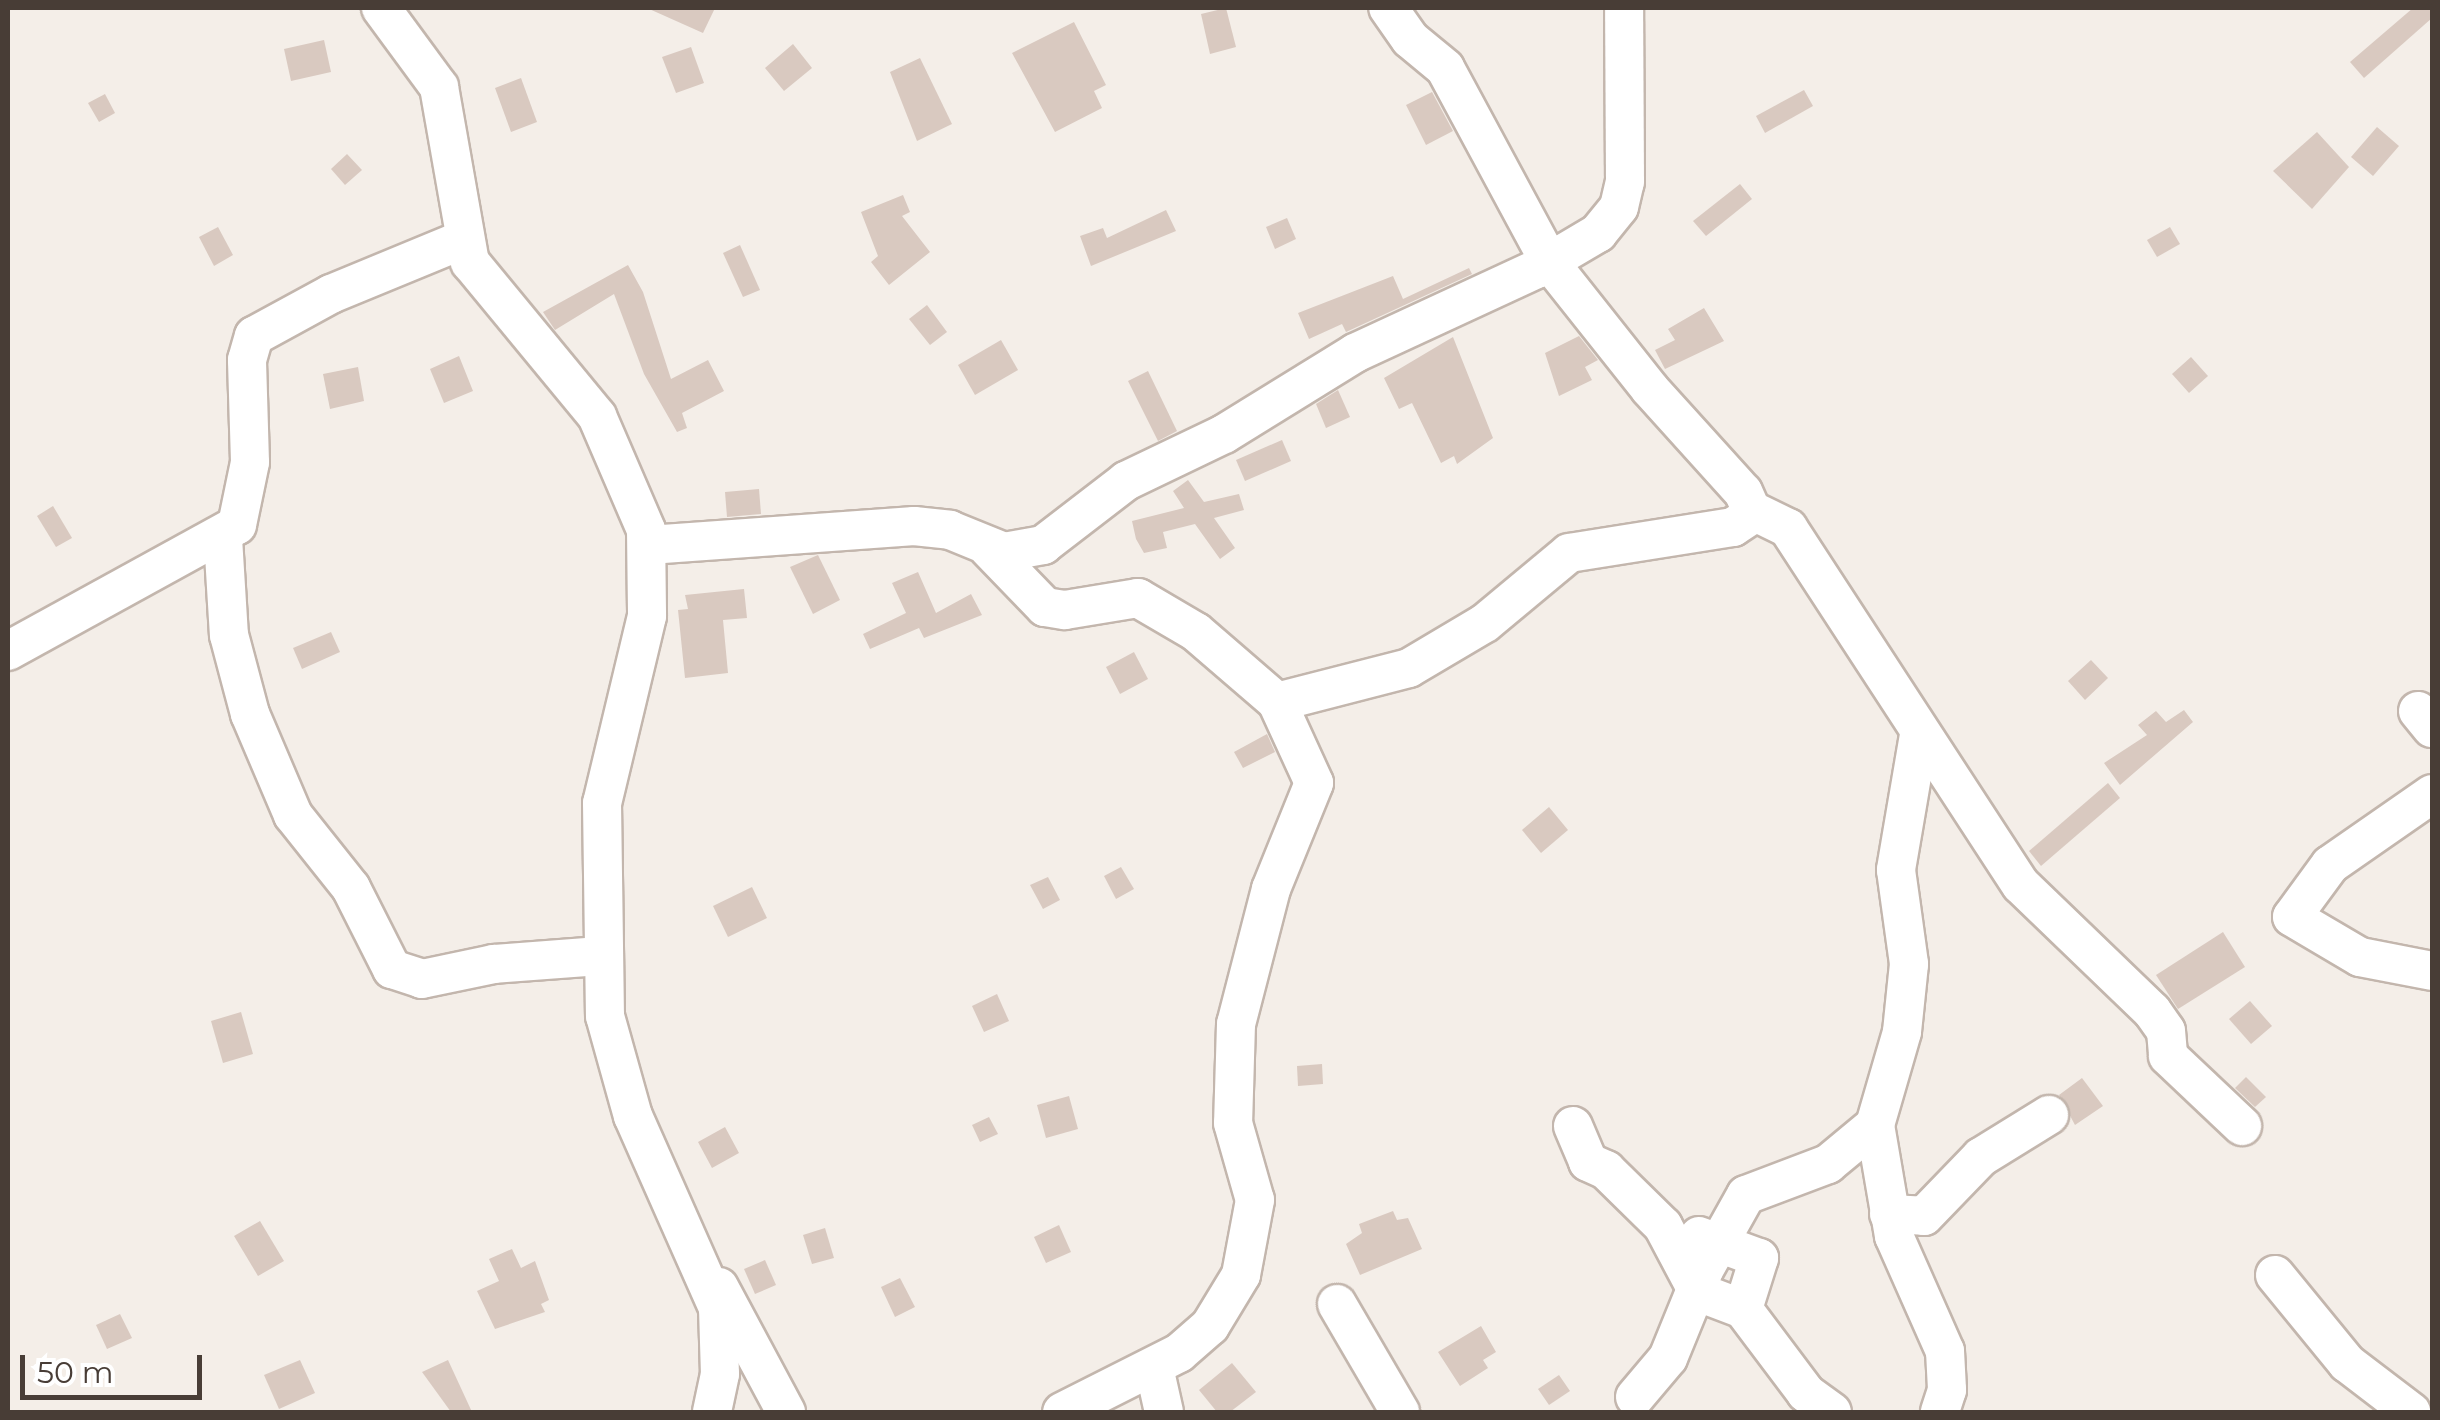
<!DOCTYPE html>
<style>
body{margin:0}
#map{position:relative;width:2440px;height:1420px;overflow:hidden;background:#f4eee8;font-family:Montserrat,sans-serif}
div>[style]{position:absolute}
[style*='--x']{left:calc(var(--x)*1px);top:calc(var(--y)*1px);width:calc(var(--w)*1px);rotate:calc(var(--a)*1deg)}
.building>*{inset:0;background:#d9c9c0}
.roads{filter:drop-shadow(2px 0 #c3b6ad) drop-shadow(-2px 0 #c3b6ad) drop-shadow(0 2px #c3b6ad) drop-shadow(0 -2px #c3b6ad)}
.minor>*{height:38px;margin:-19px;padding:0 19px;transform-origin:19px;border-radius:19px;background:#fff}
span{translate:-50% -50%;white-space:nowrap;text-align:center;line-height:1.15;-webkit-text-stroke:8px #fff;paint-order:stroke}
.frame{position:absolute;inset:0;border:10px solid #483d36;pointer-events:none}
.scale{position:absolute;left:20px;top:1355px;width:182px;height:45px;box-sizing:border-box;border:5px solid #483d36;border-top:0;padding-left:12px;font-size:30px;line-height:35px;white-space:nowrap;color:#483d36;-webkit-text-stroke:8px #fff;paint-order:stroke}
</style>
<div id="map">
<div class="building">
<i style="clip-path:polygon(647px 8px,715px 8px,703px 33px)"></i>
<i style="clip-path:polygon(1226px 8px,1236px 47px,1210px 54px,1201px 14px)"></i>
<i style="clip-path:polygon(2413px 8px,2432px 8px,2432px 18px,2364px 78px,2350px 62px)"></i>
<i style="clip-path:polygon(1074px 22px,1106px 85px,1094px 91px,1102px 108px,1055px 132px,1012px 53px)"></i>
<i style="clip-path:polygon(324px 40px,331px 72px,291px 81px,284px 49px)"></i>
<i style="clip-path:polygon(793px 44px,812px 68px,784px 91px,765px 68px)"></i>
<i style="clip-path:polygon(691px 47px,704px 83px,676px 93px,662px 57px)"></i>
<i style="clip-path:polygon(920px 58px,952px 124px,917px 141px,890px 72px)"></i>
<i style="clip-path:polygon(521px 78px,537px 122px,511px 132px,495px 88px)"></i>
<i style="clip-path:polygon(1804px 90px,1813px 106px,1765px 133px,1756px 116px)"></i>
<i style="clip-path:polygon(1432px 92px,1453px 131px,1426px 145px,1406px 105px)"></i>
<i style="clip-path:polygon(105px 94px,115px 113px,99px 122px,88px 103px)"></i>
<i style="clip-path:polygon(2377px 127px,2399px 146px,2373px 176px,2351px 157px)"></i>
<i style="clip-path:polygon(2317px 132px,2349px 167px,2312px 209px,2273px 171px)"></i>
<i style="clip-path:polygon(347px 154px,362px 170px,345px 185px,331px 169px)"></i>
<i style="clip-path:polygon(1740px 184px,1752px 199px,1706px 236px,1693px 221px)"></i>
<i style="clip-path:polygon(903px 195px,910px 212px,902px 216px,930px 252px,889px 285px,871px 262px,878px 256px,861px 212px)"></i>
<i style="clip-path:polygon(1166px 210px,1176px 231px,1091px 266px,1080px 236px,1103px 228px,1107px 238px)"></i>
<i style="clip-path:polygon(1287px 218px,1296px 239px,1275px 249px,1266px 227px)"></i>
<i style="clip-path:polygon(218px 227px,233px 255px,214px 266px,199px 237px)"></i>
<i style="clip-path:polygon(2170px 227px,2180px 244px,2157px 257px,2147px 240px)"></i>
<i style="clip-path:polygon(740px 245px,760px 290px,743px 297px,723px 253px)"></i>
<i style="clip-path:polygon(628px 265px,643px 292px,671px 379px,708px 360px,724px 391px,682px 413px,687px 428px,677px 432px,644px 374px,614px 294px,555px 330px,543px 312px)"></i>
<i style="clip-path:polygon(1469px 268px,1472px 274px,1346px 332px,1342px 324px,1309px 339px,1298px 313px,1393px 276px,1403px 299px)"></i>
<i style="clip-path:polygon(927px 305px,947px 332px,930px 345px,909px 319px)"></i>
<i style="clip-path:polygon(1704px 308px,1724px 341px,1665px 369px,1655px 350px,1675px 340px,1668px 329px)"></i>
<i style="clip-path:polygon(1579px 336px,1598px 360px,1585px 367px,1592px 380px,1559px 396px,1545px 353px)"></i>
<i style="clip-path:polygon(1453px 337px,1493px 438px,1457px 464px,1454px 456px,1441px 463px,1412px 403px,1399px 409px,1384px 378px)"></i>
<i style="clip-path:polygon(1001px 340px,1018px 370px,975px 395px,958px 365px)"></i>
<i style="clip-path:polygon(459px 356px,473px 391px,444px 403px,430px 369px)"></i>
<i style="clip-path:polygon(2191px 357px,2208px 376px,2189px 393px,2172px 374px)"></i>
<i style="clip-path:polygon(358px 367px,364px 401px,330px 409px,323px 374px)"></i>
<i style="clip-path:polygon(1148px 371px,1177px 431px,1158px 441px,1128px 381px)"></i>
<i style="clip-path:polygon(1338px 390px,1350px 417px,1326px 428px,1316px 404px)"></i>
<i style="clip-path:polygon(1282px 440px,1291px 461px,1245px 481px,1236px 460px)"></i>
<i style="clip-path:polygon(1188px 480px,1204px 502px,1239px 494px,1244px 510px,1214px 518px,1235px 548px,1220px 559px,1195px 524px,1163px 532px,1167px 548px,1144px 553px,1136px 539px,1132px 521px,1184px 508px,1173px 491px)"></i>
<i style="clip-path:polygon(759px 489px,761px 514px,727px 517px,725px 492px)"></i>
<i style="clip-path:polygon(53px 506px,72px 538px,56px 547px,37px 516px)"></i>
<i style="clip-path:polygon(818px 555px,840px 600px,813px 614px,790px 567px)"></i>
<i style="clip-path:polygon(918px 572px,936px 613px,971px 594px,982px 615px,924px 638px,919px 628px,870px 649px,863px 634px,906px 613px,892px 583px)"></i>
<i style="clip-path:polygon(744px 589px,747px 618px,723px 620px,728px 673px,685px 678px,678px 610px,688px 609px,685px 595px)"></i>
<i style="clip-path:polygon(331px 632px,340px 652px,302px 669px,293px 648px)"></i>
<i style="clip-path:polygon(1134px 652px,1148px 679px,1120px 694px,1106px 667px)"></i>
<i style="clip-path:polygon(2091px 660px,2108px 678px,2085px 700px,2068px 681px)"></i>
<i style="clip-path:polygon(2184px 710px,2193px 722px,2120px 785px,2104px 763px,2147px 735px,2138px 725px,2156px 711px,2166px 722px)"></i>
<i style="clip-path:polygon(1267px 734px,1275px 752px,1243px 768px,1234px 752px)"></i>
<i style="clip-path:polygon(2108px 783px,2120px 798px,2041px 866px,2029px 851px)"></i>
<i style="clip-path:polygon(1549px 807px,1568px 830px,1541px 853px,1522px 830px)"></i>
<i style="clip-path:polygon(1121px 867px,1134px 889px,1116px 899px,1104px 876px)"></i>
<i style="clip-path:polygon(1048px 877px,1060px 900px,1043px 909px,1030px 885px)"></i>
<i style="clip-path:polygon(752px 887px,767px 918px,728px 937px,713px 906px)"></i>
<i style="clip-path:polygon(2223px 932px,2245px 967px,2178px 1009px,2156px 975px)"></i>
<i style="clip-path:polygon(997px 994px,1009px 1021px,984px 1032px,972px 1006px)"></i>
<i style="clip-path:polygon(2250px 1001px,2272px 1026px,2251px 1044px,2229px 1019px)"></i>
<i style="clip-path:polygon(241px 1012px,253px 1054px,223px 1063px,211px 1021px)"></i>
<i style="clip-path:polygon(1322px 1064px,1323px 1084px,1298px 1086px,1297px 1066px)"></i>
<i style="clip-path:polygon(2246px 1077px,2266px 1097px,2255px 1107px,2235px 1088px)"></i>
<i style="clip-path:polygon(2082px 1078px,2103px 1106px,2075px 1125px,2059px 1095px)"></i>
<i style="clip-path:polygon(1069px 1096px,1078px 1129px,1046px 1138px,1037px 1105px)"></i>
<i style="clip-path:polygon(989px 1117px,998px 1134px,980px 1142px,972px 1125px)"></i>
<i style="clip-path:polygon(725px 1127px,739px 1153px,712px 1168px,698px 1142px)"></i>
<i style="clip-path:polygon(1393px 1211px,1397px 1220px,1408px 1218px,1422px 1249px,1360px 1275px,1346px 1244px,1362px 1233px,1359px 1224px)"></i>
<i style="clip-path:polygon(260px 1221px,284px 1261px,258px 1276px,234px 1236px)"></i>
<i style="clip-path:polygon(1059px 1225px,1071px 1252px,1046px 1263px,1034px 1237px)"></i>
<i style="clip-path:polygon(825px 1228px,834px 1258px,812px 1264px,803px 1235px)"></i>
<i style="clip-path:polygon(512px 1249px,521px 1268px,535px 1261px,549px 1300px,541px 1304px,545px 1312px,495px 1329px,477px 1291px,499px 1281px,489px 1259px)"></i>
<i style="clip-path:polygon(765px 1260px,776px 1285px,755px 1294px,744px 1269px)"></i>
<i style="clip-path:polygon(900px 1278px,915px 1307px,895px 1317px,881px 1287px)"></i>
<i style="clip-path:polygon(120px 1314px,132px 1338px,107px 1349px,96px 1325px)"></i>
<i style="clip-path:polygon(1481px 1326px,1496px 1352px,1483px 1360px,1488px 1368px,1460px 1386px,1438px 1352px)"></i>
<i style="clip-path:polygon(300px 1360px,315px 1393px,279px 1409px,264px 1375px)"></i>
<i style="clip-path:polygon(448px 1360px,472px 1412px,451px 1412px,422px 1372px)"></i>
<i style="clip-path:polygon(1232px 1363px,1256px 1392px,1230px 1412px,1217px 1412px,1199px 1390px)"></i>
<i style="clip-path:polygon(1559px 1375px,1570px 1391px,1549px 1405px,1538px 1389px)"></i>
</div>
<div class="roads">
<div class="minor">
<i style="--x:381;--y:8;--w:98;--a:53.7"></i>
<i style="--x:439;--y:87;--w:178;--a:80"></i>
<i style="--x:470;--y:262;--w:200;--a:50.5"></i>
<i style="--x:597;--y:416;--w:124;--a:66.7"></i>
<i style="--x:646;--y:530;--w:86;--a:89.3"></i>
<i style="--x:647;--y:616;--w:192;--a:103.5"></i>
<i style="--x:602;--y:803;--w:213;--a:89.2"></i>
<i style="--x:605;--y:1016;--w:104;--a:74.4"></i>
<i style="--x:633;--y:1116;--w:210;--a:66.1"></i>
<i style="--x:718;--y:1308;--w:66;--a:88.3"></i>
<i style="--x:720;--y:1374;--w:39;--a:102"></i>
<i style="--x:1753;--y:511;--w:39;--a:26"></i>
<i style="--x:1788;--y:528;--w:426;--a:56.9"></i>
<i style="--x:2021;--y:885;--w:182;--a:43.9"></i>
<i style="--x:2152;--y:1011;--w:24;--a:55"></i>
<i style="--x:2166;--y:1031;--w:25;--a:85"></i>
<i style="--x:2168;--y:1056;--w:102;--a:43.4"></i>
<i style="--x:223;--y:538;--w:97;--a:86.5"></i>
<i style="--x:229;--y:635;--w:82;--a:75.1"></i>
<i style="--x:250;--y:714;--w:110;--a:66.9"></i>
<i style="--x:293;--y:815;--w:93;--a:51.5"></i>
<i style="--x:351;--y:888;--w:91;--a:63.2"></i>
<i style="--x:392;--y:969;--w:32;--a:18"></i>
<i style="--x:422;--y:979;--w:74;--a:-11.8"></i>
<i style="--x:494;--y:964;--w:107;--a:-4.3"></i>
<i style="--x:649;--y:545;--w:266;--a:-4.1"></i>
<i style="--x:914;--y:526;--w:36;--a:6"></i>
<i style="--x:950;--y:530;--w:58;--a:22.2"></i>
<i style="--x:1004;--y:552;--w:40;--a:-10"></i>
<i style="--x:1043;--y:545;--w:105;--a:-37.6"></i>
<i style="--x:1126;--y:481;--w:109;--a:-25.6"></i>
<i style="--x:1224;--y:434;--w:154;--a:-31.7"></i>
<i style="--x:1355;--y:353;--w:200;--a:-24.8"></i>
<i style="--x:1537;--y:269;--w:71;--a:-30.5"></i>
<i style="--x:1598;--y:233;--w:33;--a:-51"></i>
<i style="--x:1619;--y:207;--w:26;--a:-77"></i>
<i style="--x:1625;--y:182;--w:174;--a:-90.3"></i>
<i style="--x:988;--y:548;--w:82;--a:46"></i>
<i style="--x:1045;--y:607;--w:20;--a:9"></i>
<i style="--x:1065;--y:610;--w:74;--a:-9.3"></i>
<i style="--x:1138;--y:598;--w:67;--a:30.4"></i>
<i style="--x:1196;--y:632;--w:107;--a:40.8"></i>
<i style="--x:1277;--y:702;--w:89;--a:65.4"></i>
<i style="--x:1314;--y:783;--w:114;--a:112.1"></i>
<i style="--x:1271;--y:889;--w:139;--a:104.5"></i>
<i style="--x:1236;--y:1024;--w:99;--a:91.7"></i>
<i style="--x:1233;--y:1123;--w:80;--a:74.1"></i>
<i style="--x:1255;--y:1200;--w:76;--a:100.6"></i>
<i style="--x:1241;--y:1275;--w:60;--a:121.3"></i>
<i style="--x:1210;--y:1326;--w:41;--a:138.9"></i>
<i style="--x:1179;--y:1353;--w:131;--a:153.2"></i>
<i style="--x:8;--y:651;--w:261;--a:-28.8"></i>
<i style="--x:237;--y:525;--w:64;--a:-78.3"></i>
<i style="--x:250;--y:462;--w:102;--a:-91.7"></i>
<i style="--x:247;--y:360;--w:25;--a:-74"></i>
<i style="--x:254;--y:336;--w:88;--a:-28.6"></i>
<i style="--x:331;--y:294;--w:142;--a:-22.4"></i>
<i style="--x:1277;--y:702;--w:136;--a:-14.4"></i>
<i style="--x:1409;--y:668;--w:88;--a:-30.6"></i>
<i style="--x:1485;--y:623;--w:109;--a:-39.8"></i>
<i style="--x:1569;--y:553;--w:166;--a:-9"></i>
<i style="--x:1733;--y:527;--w:24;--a:-33"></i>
<i style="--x:1753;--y:514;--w:24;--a:-114"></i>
<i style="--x:1743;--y:492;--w:139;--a:-132.1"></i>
<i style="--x:1650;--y:389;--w:161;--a:-128.4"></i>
<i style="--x:1550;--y:263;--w:221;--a:-118.3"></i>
<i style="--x:1445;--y:68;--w:45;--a:-140.4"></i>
<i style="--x:1410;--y:39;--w:38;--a:-125"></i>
<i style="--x:2418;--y:711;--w:22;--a:51"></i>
<i style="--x:1919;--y:735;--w:137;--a:99.7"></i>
<i style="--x:1896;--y:870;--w:95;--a:82.1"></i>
<i style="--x:1909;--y:964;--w:68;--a:95.9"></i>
<i style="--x:1902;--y:1032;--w:97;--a:106.2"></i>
<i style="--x:1875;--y:1125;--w:113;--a:80.3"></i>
<i style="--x:1894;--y:1236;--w:126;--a:66.1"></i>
<i style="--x:1945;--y:1351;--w:39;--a:87"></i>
<i style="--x:1947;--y:1390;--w:23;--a:108"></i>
<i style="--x:2432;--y:794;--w:124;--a:145.2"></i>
<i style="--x:2330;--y:865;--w:64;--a:126.2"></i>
<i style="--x:2292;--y:917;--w:79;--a:30.5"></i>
<i style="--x:2360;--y:957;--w:73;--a:11"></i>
<i style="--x:1573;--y:1126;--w:39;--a:67"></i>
<i style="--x:1588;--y:1162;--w:20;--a:24"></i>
<i style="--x:1606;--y:1170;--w:80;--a:44.5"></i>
<i style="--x:1663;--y:1226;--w:75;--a:62.1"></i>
<i style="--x:1698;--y:1292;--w:48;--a:20.7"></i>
<i style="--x:1743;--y:1309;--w:105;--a:53.1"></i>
<i style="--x:1806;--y:1393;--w:32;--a:36"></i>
<i style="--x:1889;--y:1214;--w:35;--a:3"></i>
<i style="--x:1924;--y:1216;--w:82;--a:-46"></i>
<i style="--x:1981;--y:1157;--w:80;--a:-31.7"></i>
<i style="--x:1699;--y:1236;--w:64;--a:20.1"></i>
<i style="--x:1759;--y:1258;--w:53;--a:107.4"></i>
<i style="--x:2275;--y:1275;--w:114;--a:50.7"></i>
<i style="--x:2347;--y:1363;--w:81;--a:37.4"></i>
<i style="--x:719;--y:1287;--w:142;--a:61.8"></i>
<i style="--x:1337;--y:1304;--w:125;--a:59.7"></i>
<i style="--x:1154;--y:1367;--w:46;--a:77.5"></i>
<i style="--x:1635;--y:1397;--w:51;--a:-49.8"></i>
<i style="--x:1668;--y:1358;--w:95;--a:-67.8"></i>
<i style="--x:1704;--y:1270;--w:86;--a:-60.8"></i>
<i style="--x:1746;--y:1195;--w:88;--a:-20.7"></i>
<i style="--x:1828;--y:1164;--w:61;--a:-39.7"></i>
</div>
</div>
<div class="frame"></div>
<div class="scale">50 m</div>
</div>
